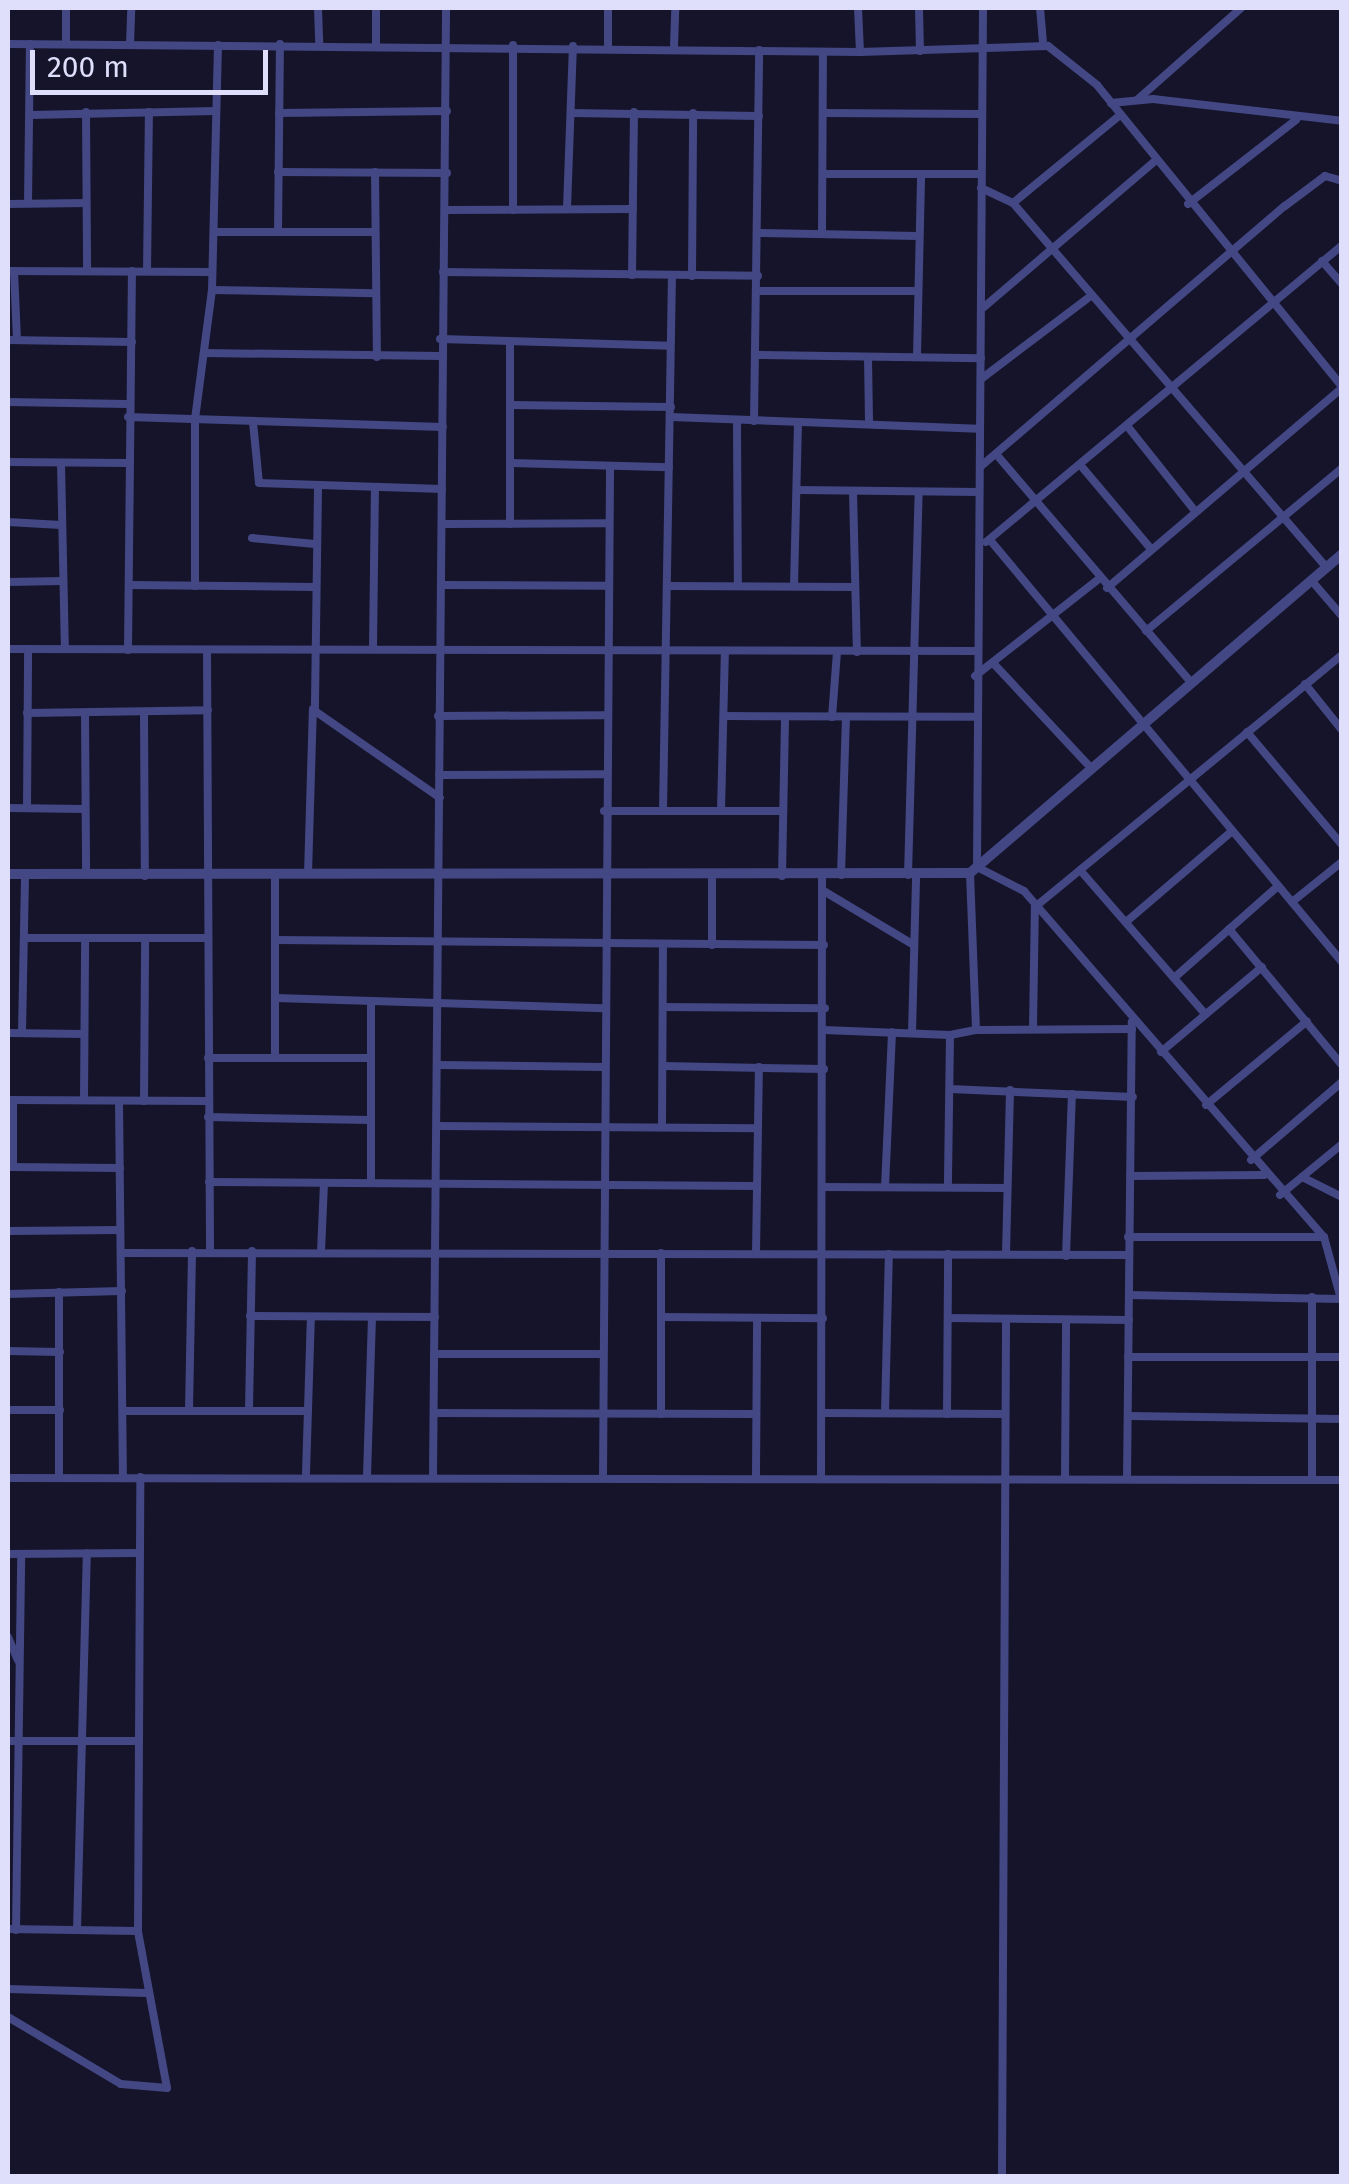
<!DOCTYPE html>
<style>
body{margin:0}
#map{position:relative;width:1349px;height:2184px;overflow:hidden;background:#15142a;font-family:"Fira Sans",sans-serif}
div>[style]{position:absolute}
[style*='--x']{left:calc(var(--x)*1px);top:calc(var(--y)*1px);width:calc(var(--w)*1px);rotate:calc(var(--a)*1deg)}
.minor>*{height:8px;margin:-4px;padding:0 4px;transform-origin:4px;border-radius:4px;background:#434784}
.tertiary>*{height:10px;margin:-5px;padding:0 5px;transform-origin:5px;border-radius:5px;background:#434784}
span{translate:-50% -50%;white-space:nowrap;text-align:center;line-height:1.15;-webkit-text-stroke:10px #15142a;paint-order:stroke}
.frame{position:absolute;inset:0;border:10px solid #dfdffc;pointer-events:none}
.scale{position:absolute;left:30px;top:50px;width:238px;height:45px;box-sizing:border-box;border:5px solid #dfdffc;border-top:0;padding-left:12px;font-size:30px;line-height:35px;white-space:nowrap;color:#dfdffc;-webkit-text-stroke:8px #15142a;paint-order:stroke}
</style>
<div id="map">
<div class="minor">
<i style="--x:66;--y:8;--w:36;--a:90"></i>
<i style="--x:318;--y:8;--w:35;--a:88"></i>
<i style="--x:858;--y:8;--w:44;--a:87.4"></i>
<i style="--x:919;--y:8;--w:43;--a:88.7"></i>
<i style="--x:983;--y:8;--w:859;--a:90.4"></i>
<i style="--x:977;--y:867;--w:53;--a:27.1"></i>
<i style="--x:1024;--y:891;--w:458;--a:49.1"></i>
<i style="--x:1324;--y:1237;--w:64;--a:74.7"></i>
<i style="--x:1040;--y:8;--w:37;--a:85"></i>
<i style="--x:8;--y:44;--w:852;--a:0.54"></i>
<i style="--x:860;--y:52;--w:188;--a:-1.8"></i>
<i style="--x:1048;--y:46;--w:63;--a:38.5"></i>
<i style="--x:1097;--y:85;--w:388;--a:50.9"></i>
<i style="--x:376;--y:44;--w:36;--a:-90"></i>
<i style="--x:130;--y:45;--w:37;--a:-88"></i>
<i style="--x:608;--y:46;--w:38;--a:-90"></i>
<i style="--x:674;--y:46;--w:38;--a:-88"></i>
<i style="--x:1137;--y:100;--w:139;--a:-41.5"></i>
<i style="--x:1111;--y:103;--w:42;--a:-5.4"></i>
<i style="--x:1153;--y:99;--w:190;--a:6.6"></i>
<i style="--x:86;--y:112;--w:158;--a:89.6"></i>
<i style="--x:279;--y:113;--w:168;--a:-0.7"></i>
<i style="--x:571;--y:113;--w:188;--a:0.9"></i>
<i style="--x:823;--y:113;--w:158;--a:0.4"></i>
<i style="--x:30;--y:115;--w:186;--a:-1.2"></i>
<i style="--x:278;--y:172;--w:169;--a:0.3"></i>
<i style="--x:375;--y:172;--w:185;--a:89.4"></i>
<i style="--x:824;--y:174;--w:157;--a:0"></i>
<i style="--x:981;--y:188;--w:35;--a:25"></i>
<i style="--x:1013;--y:203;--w:480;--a:49.3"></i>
<i style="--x:28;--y:203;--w:159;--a:-89.3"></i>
<i style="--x:1013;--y:203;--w:139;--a:-39.4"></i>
<i style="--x:8;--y:204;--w:78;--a:-0.7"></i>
<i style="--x:1188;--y:204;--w:137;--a:-37.9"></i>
<i style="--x:567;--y:208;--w:162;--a:-87.9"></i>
<i style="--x:446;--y:210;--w:187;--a:-0.3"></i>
<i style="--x:513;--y:210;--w:165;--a:-90"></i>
<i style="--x:214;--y:232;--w:161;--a:0"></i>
<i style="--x:278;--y:232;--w:188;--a:-89.4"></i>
<i style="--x:758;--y:233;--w:160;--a:1.1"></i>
<i style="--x:822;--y:234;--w:182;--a:-89.7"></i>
<i style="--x:1322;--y:261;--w:30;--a:49"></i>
<i style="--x:8;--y:271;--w:204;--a:0.3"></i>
<i style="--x:14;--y:271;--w:69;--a:87.5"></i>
<i style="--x:147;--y:271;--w:159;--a:-89.3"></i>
<i style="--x:443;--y:272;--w:315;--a:0.7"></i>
<i style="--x:632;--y:275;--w:163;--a:-89.3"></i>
<i style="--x:692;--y:276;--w:163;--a:-89.6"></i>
<i style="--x:212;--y:290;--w:163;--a:1.1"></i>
<i style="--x:759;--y:291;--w:157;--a:0"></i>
<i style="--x:984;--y:307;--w:223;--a:-40.5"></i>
<i style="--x:440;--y:339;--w:230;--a:1.7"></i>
<i style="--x:8;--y:340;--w:124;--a:0.9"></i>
<i style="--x:510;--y:342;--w:182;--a:90"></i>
<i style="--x:204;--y:353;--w:236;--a:0.7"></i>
<i style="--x:757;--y:355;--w:224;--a:0.8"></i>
<i style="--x:917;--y:356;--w:182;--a:-88.7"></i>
<i style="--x:868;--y:357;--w:66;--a:89.1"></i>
<i style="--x:981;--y:379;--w:139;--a:-37.1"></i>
<i style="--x:8;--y:402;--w:119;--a:1"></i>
<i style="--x:510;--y:405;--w:161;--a:0.7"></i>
<i style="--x:128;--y:417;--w:315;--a:1.8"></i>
<i style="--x:671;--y:417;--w:307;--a:2.2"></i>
<i style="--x:737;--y:420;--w:165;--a:89.7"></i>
<i style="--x:754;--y:421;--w:371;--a:-89.2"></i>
<i style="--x:253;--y:422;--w:61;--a:84.4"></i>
<i style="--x:259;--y:483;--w:183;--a:1.9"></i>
<i style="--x:1128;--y:427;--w:107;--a:51.4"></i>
<i style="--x:996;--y:454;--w:300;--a:49.5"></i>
<i style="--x:8;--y:462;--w:119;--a:0.5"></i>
<i style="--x:61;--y:463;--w:186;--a:88.8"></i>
<i style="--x:511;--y:463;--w:158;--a:1.5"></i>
<i style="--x:980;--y:467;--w:401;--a:-40.6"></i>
<i style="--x:1285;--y:206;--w:50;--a:-36.9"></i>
<i style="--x:1325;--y:176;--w:18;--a:16"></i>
<i style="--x:1082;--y:467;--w:107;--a:49.9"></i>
<i style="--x:318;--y:488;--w:223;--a:90.8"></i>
<i style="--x:315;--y:711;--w:152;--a:34.8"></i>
<i style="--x:797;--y:490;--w:182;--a:0.6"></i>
<i style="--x:853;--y:492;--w:160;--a:88.6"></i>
<i style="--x:8;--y:522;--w:53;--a:3.2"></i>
<i style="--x:442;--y:524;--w:165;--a:-0.3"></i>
<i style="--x:252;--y:538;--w:63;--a:5.4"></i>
<i style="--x:990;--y:540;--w:550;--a:50.17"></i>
<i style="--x:986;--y:542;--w:464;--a:-39.8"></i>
<i style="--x:1311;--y:580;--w:48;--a:49.3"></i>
<i style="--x:8;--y:582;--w:55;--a:-1"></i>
<i style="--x:129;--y:585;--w:184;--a:0.6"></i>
<i style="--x:441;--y:585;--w:166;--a:0.3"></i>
<i style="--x:195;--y:586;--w:167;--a:-90"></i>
<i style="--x:195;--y:419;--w:130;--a:-82.5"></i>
<i style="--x:212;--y:290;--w:245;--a:-88.6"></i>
<i style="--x:669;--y:586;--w:185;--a:0.3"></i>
<i style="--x:794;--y:586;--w:163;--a:-88.6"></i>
<i style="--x:1107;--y:588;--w:309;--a:-40.4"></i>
<i style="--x:1146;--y:631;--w:255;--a:-39.7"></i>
<i style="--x:373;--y:648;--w:160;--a:-89.3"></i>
<i style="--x:8;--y:649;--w:967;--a:0.12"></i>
<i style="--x:128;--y:650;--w:379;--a:-89.4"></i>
<i style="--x:207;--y:650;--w:601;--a:89.71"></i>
<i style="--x:994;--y:664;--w:141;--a:47"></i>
<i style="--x:975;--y:676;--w:159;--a:-38.1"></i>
<i style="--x:1305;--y:684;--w:59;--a:51.2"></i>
<i style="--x:144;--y:712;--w:164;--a:89.7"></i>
<i style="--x:27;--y:713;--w:181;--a:-0.9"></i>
<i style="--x:85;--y:715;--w:158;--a:89.6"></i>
<i style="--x:438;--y:716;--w:166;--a:-0.3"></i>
<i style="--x:724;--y:716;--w:249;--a:0.2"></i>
<i style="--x:832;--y:717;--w:65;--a:-85.6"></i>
<i style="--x:1247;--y:732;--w:148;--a:49.9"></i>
<i style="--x:439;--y:775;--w:166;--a:-0.3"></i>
<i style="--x:8;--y:808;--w:77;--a:0.7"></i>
<i style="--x:27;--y:808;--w:159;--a:-89.6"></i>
<i style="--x:604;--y:811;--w:178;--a:0"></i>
<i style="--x:663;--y:811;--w:535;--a:-89.04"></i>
<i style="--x:721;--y:811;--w:159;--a:-88.6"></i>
<i style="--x:1080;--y:870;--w:191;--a:49"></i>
<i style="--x:970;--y:873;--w:157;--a:87.8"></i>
<i style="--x:976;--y:1030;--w:156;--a:-0.4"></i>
<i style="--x:308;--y:874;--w:165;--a:-88.3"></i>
<i style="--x:841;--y:875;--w:158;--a:-88.2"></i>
<i style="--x:908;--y:875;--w:383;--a:-88.4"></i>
<i style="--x:782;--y:876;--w:159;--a:-88.9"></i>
<i style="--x:822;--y:890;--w:107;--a:30.9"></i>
<i style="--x:1292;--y:902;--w:64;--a:-38.7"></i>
<i style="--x:1126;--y:922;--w:140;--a:-40.6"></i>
<i style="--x:1229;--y:929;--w:177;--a:50.3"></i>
<i style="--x:25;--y:938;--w:182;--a:0"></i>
<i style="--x:276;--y:940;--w:548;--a:0.52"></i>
<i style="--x:712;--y:945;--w:70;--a:-90"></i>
<i style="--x:1174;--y:978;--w:139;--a:-41.5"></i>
<i style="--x:276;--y:998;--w:327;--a:1.8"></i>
<i style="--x:663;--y:1007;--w:162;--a:0.4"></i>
<i style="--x:1033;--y:1028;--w:121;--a:-89.1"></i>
<i style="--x:1035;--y:907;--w:397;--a:-39.4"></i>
<i style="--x:824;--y:1030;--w:126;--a:2.3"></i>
<i style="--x:950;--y:1035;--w:152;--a:90.8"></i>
<i style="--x:8;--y:1033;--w:75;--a:0.8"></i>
<i style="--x:22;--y:1033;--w:159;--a:-88.9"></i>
<i style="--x:912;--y:1033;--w:158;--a:-88.5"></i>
<i style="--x:950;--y:1035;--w:26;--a:-11"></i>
<i style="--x:1161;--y:1052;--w:132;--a:-40.1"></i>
<i style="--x:208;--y:1058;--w:162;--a:0"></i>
<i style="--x:275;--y:1058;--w:184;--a:-90"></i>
<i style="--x:439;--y:1065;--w:164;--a:0.7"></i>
<i style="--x:663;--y:1066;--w:161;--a:1.1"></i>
<i style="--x:950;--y:1089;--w:183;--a:2.5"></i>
<i style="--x:8;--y:1100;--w:200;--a:0.3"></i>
<i style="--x:84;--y:1100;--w:160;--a:-89.6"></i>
<i style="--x:119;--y:1101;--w:376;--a:89.4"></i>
<i style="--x:144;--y:1101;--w:161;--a:-89.6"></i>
<i style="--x:1206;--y:1105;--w:131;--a:-39.7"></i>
<i style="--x:208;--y:1117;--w:162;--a:1.1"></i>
<i style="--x:438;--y:1126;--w:319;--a:0.4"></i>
<i style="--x:662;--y:1127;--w:182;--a:-89.7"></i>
<i style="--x:1251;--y:1160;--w:120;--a:-40.6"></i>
<i style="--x:8;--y:1167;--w:112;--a:0.5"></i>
<i style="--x:13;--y:1167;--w:67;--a:-90"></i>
<i style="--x:1130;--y:1176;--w:134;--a:-0.4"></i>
<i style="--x:1302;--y:1177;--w:45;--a:26.6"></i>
<i style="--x:209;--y:1182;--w:547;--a:0.42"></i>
<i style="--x:371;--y:1183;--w:182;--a:-90"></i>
<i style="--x:823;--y:1187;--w:184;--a:0.3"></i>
<i style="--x:885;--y:1187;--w:155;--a:-87.4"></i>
<i style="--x:1280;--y:1195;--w:80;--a:-39.4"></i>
<i style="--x:8;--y:1231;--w:112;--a:-0.5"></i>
<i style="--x:1128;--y:1237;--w:196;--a:0"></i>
<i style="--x:321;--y:1252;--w:69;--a:-87.5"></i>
<i style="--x:121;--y:1253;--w:1008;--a:0.11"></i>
<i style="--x:756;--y:1253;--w:186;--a:-89.1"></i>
<i style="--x:1006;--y:1254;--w:164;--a:-88.6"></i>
<i style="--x:1066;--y:1256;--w:162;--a:-87.9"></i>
<i style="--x:59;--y:1292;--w:186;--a:90"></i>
<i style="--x:8;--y:1294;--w:114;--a:-1.5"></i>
<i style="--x:1129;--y:1295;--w:213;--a:1.1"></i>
<i style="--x:250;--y:1316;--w:185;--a:0.3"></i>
<i style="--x:661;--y:1317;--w:162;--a:0.4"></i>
<i style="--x:948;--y:1318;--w:181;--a:0.6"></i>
<i style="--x:8;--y:1351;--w:52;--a:1.1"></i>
<i style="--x:434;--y:1354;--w:167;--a:0"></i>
<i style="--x:1128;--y:1357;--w:214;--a:0"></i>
<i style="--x:249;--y:1409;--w:158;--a:-88.9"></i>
<i style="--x:8;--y:1410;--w:52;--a:0"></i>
<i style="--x:189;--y:1410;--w:159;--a:-88.9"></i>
<i style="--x:123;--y:1411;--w:185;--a:0"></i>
<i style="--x:434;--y:1413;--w:322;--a:0.2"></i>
<i style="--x:823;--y:1413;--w:182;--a:0.3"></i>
<i style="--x:885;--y:1413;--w:159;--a:-88.6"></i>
<i style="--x:661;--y:1414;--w:161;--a:-90"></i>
<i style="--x:947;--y:1414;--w:160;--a:-89.6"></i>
<i style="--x:1129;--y:1416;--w:213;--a:0.8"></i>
<i style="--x:306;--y:1473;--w:156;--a:-88.2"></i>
<i style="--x:756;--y:1475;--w:156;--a:-89.6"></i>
<i style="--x:821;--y:1475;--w:599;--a:-89.9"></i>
<i style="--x:367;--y:1476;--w:159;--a:-88.2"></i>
<i style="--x:433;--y:1476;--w:1468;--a:-89.49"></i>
<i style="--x:603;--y:1476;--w:1010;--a:-89.6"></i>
<i style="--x:1065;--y:1477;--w:157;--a:-89.6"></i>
<i style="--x:8;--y:1478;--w:1334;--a:0.09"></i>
<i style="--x:1127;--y:1479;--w:457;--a:-89.4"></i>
<i style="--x:1312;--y:1480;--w:183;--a:-90"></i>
<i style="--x:8;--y:1554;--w:131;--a:-0.4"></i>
<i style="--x:8;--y:1637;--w:25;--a:67"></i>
<i style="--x:8;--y:1741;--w:129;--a:0"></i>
<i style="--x:8;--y:1929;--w:130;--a:0.9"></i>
<i style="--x:16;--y:1930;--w:376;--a:-89.2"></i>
<i style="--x:77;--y:1930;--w:377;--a:-88.5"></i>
<i style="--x:8;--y:1989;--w:138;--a:1.7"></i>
<i style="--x:8;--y:2017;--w:131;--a:30.7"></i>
<i style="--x:121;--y:2084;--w:46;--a:5"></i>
<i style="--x:167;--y:2088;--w:160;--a:-100.5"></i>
<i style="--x:138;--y:1931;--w:454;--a:-89.7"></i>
<i style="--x:1002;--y:2176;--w:857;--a:-89.73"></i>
</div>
<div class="tertiary">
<i style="--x:8;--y:874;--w:962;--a:-0.06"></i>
<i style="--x:970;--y:873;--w:490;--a:-40.6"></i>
</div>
<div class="frame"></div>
<div class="scale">200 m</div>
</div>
